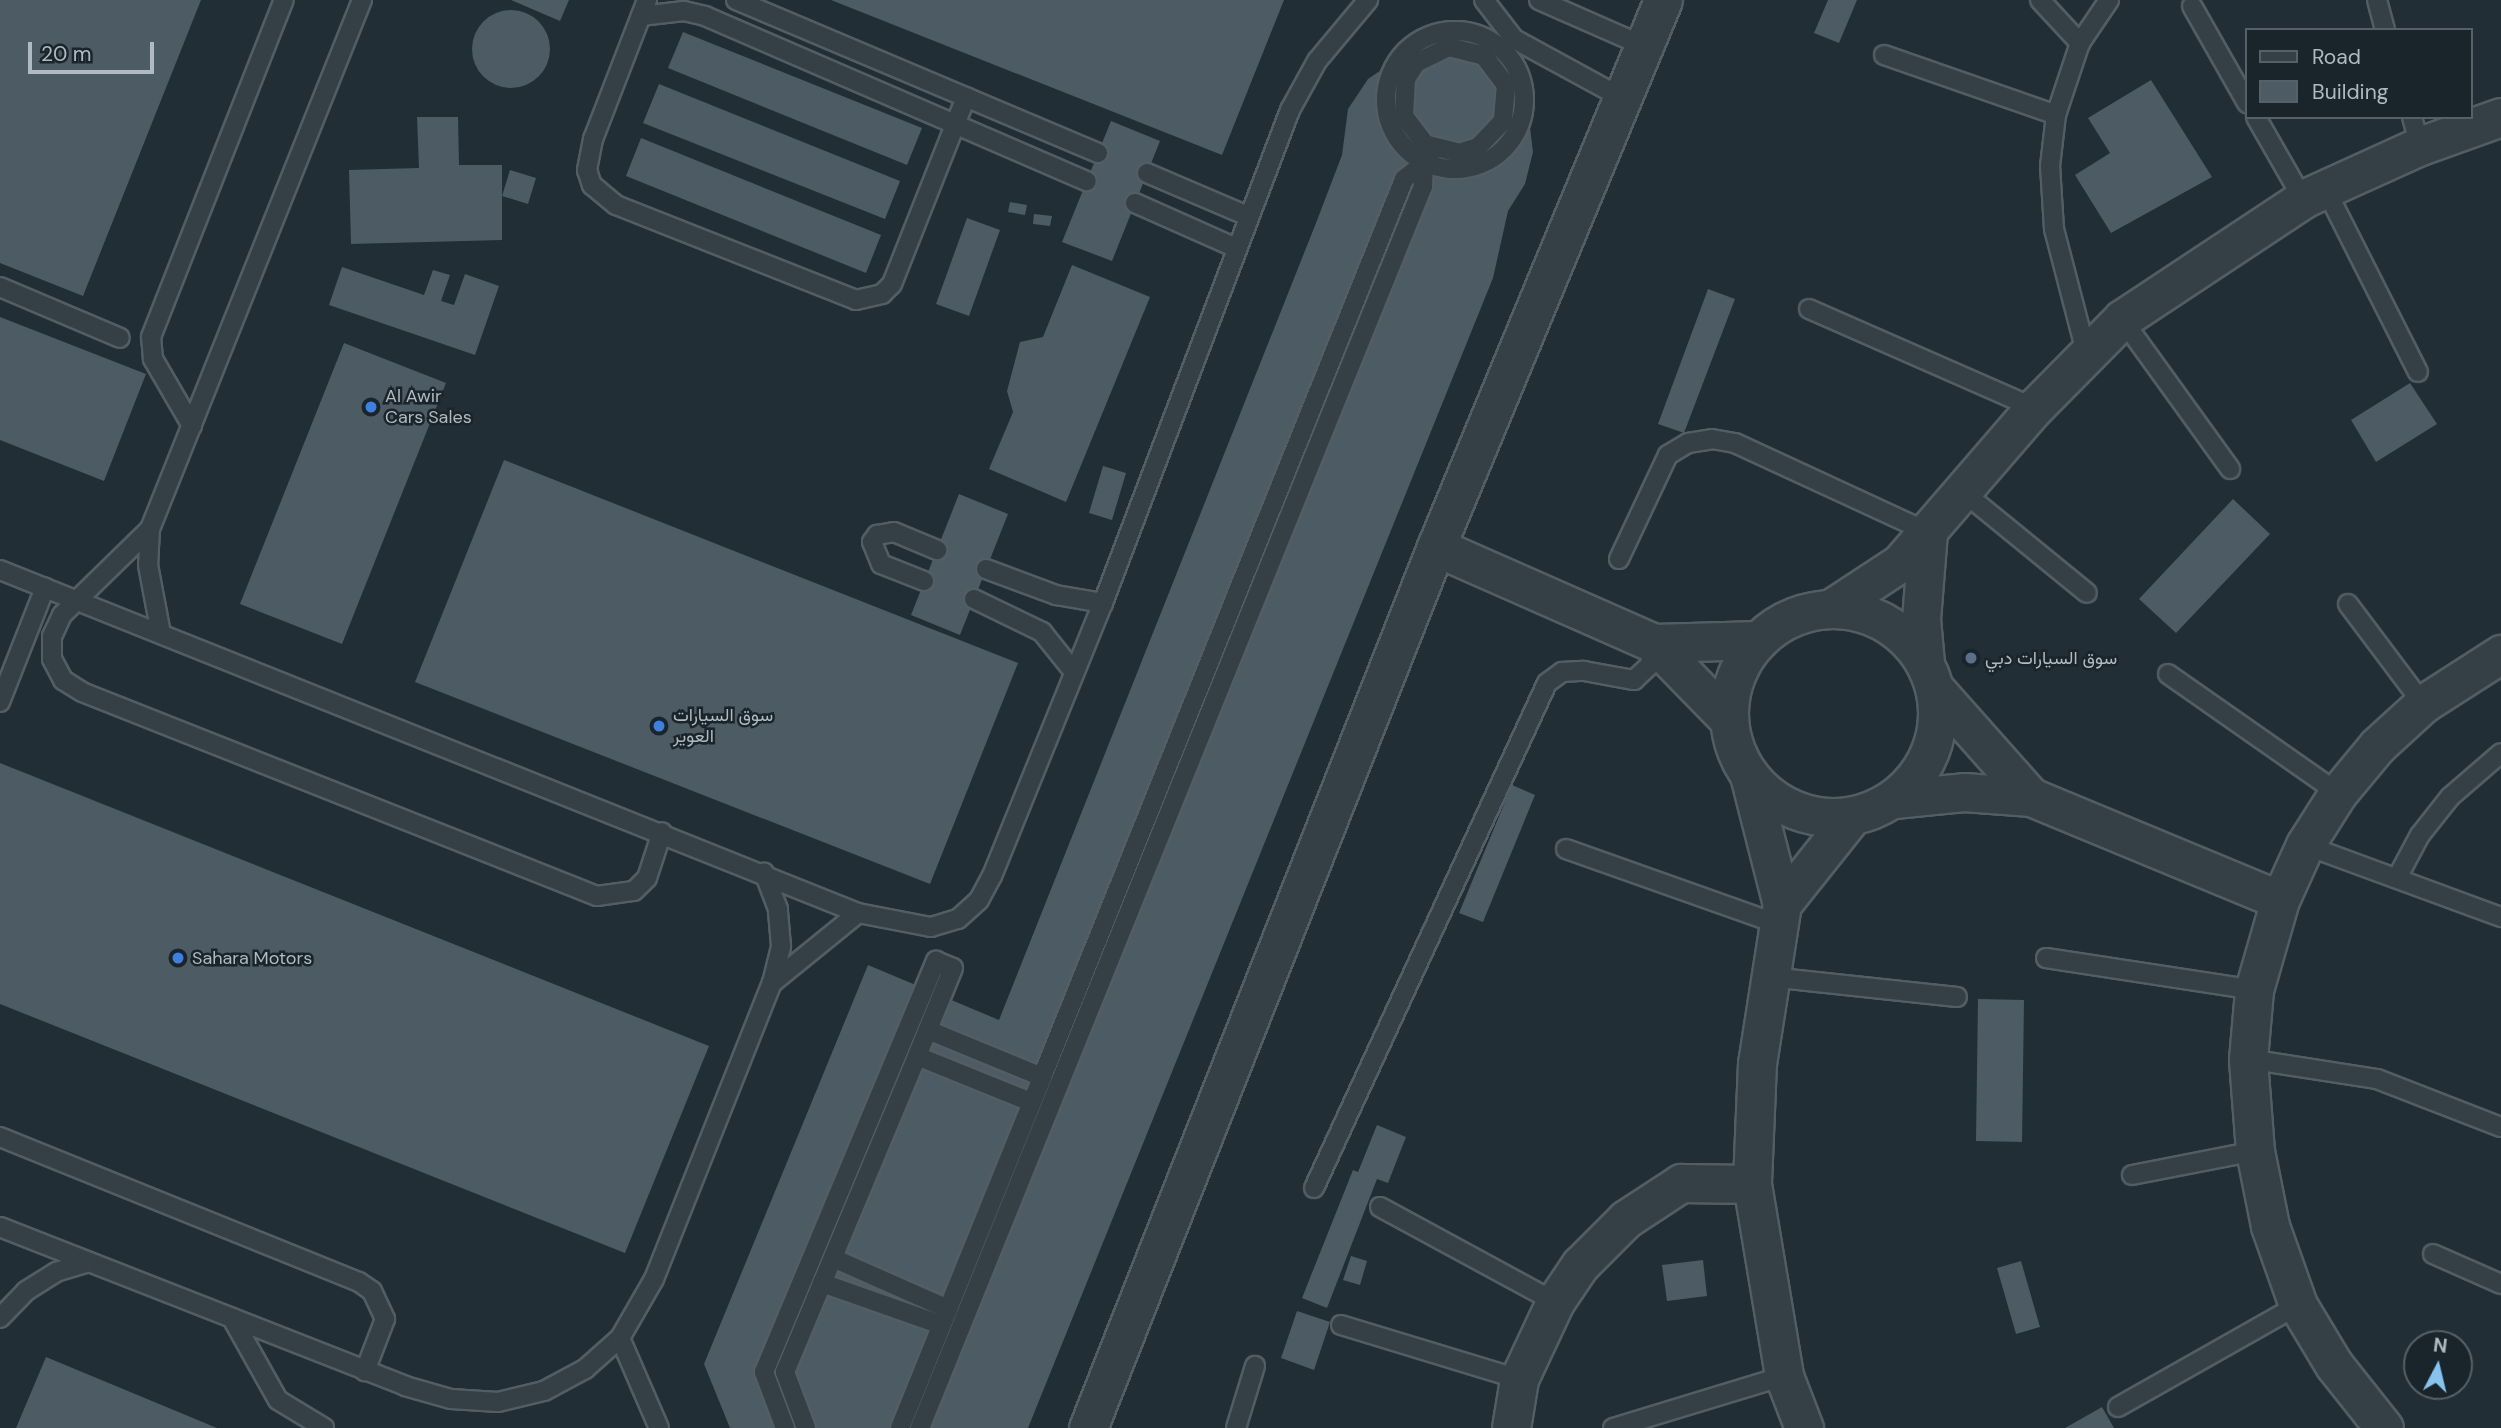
<!DOCTYPE html>
<meta charset="utf-8">
<style>
body{margin:0}
#map{position:relative;width:2501px;height:1428px;overflow:hidden;background:#212e35;font-family:"DM Sans",Vazirmatn,sans-serif}
div>[style]{position:absolute}
[style*='--x']{left:calc(var(--x)*1px);top:calc(var(--y)*1px);width:calc(var(--w)*1px);rotate:calc(var(--a)*1deg)}
.building>*{inset:0;background:#4d5b64}
.round{border-radius:50%}
.roads{filter:drop-shadow(2px 0 #525d64) drop-shadow(-2px 0 #525d64) drop-shadow(0 2px #525d64) drop-shadow(0 -2px #525d64)}
.lane>*{height:18px;margin:-9px;padding:0 9px;transform-origin:9px;border-radius:9px;background:#353f46}
.lane>.ring{margin:-9px;padding:0;box-sizing:content-box;background:none;border:18px solid #353f46;border-radius:50%}
.street>*{height:37px;margin:-18.5px;padding:0 18.5px;transform-origin:18.5px;border-radius:18.5px;background:#353f46}
.street>.ring{margin:-18.5px;padding:0;box-sizing:content-box;background:none;border:37px solid #353f46;border-radius:50%}
.dots>*{width:19px;height:19px;translate:-50% -50%;box-sizing:border-box;border:4px solid #1a242b;border-radius:50%}
span{translate:-50% -50%;white-space:nowrap;text-align:center;line-height:1.15;-webkit-text-stroke:5px #1a242b;paint-order:stroke}
.poi-label{font-size:18px;color:#afbac3}
.left{translate:0 -50%;text-align:left}
.legend{position:absolute;left:2245px;top:28px;width:228px;height:91px;box-sizing:border-box;background:#1a242b;border:2px solid #566068;margin:0;padding:9px 12px;list-style:none;font-size:21px;color:#afbac3}
.legend li{display:flex;align-items:center;gap:14px;height:35px}
.legend b{width:35px;border:2px solid #566068}
.north{position:absolute;left:2403px;top:1330px;width:70px;height:70px;box-sizing:border-box;background:#1a242b;border:2px solid #566068;border-radius:50%;rotate:7deg;font-size:19px;font-weight:700;line-height:28px;text-align:center;color:#afbac3}
.north::after{content:'';display:block;margin:auto;width:24px;height:32px;background:#87c3ef;clip-path:polygon(50% 0,100% 100%,50% 72%,0 100%)}
.scale{position:absolute;left:28px;top:42px;width:126px;height:32px;box-sizing:border-box;border:4px solid #afbac3;border-top:0;padding-left:9px;font-size:21px;line-height:24px;white-space:nowrap;color:#afbac3;-webkit-text-stroke:5px #1a242b;paint-order:stroke}
</style>
<div id="map">
<div class="building">
<i style="clip-path:polygon(0 0,201px 0,83px 296px,0 263px)"></i>
<i style="clip-path:polygon(511px 0,569px 0,560px 21px)"></i>
<i style="clip-path:polygon(831px 0,1284px 0,1222px 155px)"></i>
<i style="clip-path:polygon(1828px 0,1857px 0,1839px 43px,1814px 33px)"></i>
<i class="round" style="left:472px;top:10px;width:78px;height:78px"></i>
<i style="clip-path:polygon(683px 32px,922px 128px,907px 165px,668px 68px)"></i>
<i style="clip-path:polygon(1428px 51px,1461px 54px,1492px 68px,1514px 90px,1529px 119px,1533px 152px,1525px 184px,1508px 211px,1493px 278px,1028px 1428px,730px 1428px,704px 1364px,868px 965px,999px 1020px,1316px 223px,1342px 155px,1348px 109px,1368px 79px,1396px 60px)"></i>
<i style="clip-path:polygon(2151px 80px,2212px 177px,2111px 233px,2075px 175px,2110px 153px,2088px 118px)"></i>
<i style="clip-path:polygon(659px 84px,900px 181px,885px 219px,643px 123px)"></i>
<i style="clip-path:polygon(417px 117px,458px 117px,459px 165px,502px 165px,502px 240px,351px 244px,349px 170px,419px 168px)"></i>
<i style="clip-path:polygon(1111px 121px,1160px 141px,1112px 261px,1062px 242px)"></i>
<i style="clip-path:polygon(641px 138px,881px 235px,866px 273px,626px 176px)"></i>
<i style="clip-path:polygon(510px 170px,536px 178px,528px 204px,502px 196px)"></i>
<i style="clip-path:polygon(1010px 202px,1027px 205px,1025px 215px,1008px 212px)"></i>
<i style="clip-path:polygon(1034px 214px,1052px 216px,1050px 226px,1033px 224px)"></i>
<i style="clip-path:polygon(967px 218px,1000px 230px,969px 316px,936px 304px)"></i>
<i style="clip-path:polygon(1072px 265px,1150px 297px,1066px 502px,989px 469px,1013px 412px,1007px 391px,1020px 342px,1043px 337px)"></i>
<i style="clip-path:polygon(342px 267px,424px 295px,433px 270px,450px 275px,441px 301px,454px 305px,465px 274px,499px 286px,475px 355px,329px 305px)"></i>
<i style="clip-path:polygon(1708px 289px,1735px 299px,1684px 433px,1658px 424px)"></i>
<i style="clip-path:polygon(0 317px,146px 374px,104px 481px,0 440px)"></i>
<i style="clip-path:polygon(344px 343px,446px 383px,342px 644px,240px 604px)"></i>
<i style="clip-path:polygon(2410px 383px,2437px 424px,2376px 462px,2351px 420px)"></i>
<i style="clip-path:polygon(504px 460px,1018px 663px,930px 884px,415px 682px)"></i>
<i style="clip-path:polygon(1103px 466px,1126px 473px,1112px 520px,1089px 513px)"></i>
<i style="clip-path:polygon(959px 494px,1008px 514px,960px 635px,911px 615px)"></i>
<i style="clip-path:polygon(2233px 499px,2270px 534px,2176px 633px,2139px 599px)"></i>
<i style="clip-path:polygon(0 763px,709px 1046px,625px 1253px,0 1004px)"></i>
<i style="clip-path:polygon(1512px 785px,1535px 795px,1483px 922px,1459px 913px)"></i>
<i style="clip-path:polygon(1978px 999px,2024px 1000px,2022px 1142px,1976px 1141px)"></i>
<i style="clip-path:polygon(1377px 1125px,1406px 1137px,1388px 1183px,1377px 1179px,1327px 1308px,1302px 1298px,1353px 1170px,1358px 1172px)"></i>
<i style="clip-path:polygon(1351px 1256px,1367px 1261px,1360px 1285px,1343px 1280px)"></i>
<i style="clip-path:polygon(1703px 1260px,1707px 1296px,1667px 1301px,1662px 1265px)"></i>
<i style="clip-path:polygon(2021px 1261px,2040px 1327px,2016px 1334px,1997px 1268px)"></i>
<i style="clip-path:polygon(1297px 1311px,1330px 1322px,1314px 1370px,1281px 1358px)"></i>
<i style="clip-path:polygon(46px 1357px,217px 1428px,16px 1428px)"></i>
<i style="clip-path:polygon(2102px 1407px,2114px 1428px,2065px 1428px)"></i>
</div>
<div class="roads">
<div class="lane">
<i style="--x:362;--y:0;--w:570;--a:111.84"></i>
<i style="--x:150;--y:529;--w:123;--a:135.7"></i>
<i style="--x:62;--y:615;--w:23;--a:115"></i>
<i style="--x:52;--y:636;--w:23;--a:90"></i>
<i style="--x:52;--y:659;--w:24;--a:62"></i>
<i style="--x:63;--y:680;--w:22;--a:32"></i>
<i style="--x:82;--y:692;--w:554;--a:21.61"></i>
<i style="--x:597;--y:896;--w:37;--a:-8"></i>
<i style="--x:634;--y:891;--w:18;--a:-45"></i>
<i style="--x:647;--y:878;--w:48;--a:-71.9"></i>
<i style="--x:647;--y:0;--w:149;--a:111.2"></i>
<i style="--x:593;--y:139;--w:32;--a:101"></i>
<i style="--x:587;--y:170;--w:16;--a:72"></i>
<i style="--x:592;--y:185;--w:31;--a:40"></i>
<i style="--x:616;--y:205;--w:258;--a:21.6"></i>
<i style="--x:856;--y:300;--w:27;--a:-13"></i>
<i style="--x:882;--y:294;--w:14;--a:-45"></i>
<i style="--x:892;--y:284;--w:201;--a:-68.4"></i>
<i style="--x:736;--y:0;--w:393;--a:22.9"></i>
<i style="--x:1484;--y:0;--w:49;--a:52.4"></i>
<i style="--x:1514;--y:39;--w:123;--a:28.6"></i>
<i style="--x:1539;--y:0;--w:115;--a:23.7"></i>
<i style="--x:2040;--y:0;--w:59;--a:47.1"></i>
<i style="--x:2377;--y:0;--w:31;--a:75"></i>
<i style="--x:2192;--y:6;--w:112;--a:60.4"></i>
<i style="--x:641;--y:16;--w:43;--a:-6.6"></i>
<i style="--x:684;--y:11;--w:22;--a:13"></i>
<i style="--x:705;--y:16;--w:416;--a:23.4"></i>
<i class="ring" style="left:1386px;top:31px;width:120px;height:120px"></i>
<i style="--x:1884;--y:55;--w:182;--a:19.2"></i>
<i style="--x:2256;--y:117;--w:95;--a:60.2"></i>
<i style="--x:2412;--y:117;--w:30;--a:75"></i>
<i style="--x:1147;--y:173;--w:110;--a:23.1"></i>
<i style="--x:2325;--y:188;--w:206;--a:63.2"></i>
<i style="--x:1135;--y:203;--w:111;--a:24"></i>
<i style="--x:0;--y:287;--w:130;--a:23"></i>
<i style="--x:1809;--y:309;--w:246;--a:23.7"></i>
<i style="--x:2122;--y:319;--w:185;--a:54.2"></i>
<i style="--x:2086;--y:352;--w:127;--a:-104.6"></i>
<i style="--x:2054;--y:229;--w:63;--a:-93.6"></i>
<i style="--x:2050;--y:166;--w:51;--a:-83.3"></i>
<i style="--x:2056;--y:115;--w:76;--a:-71.6"></i>
<i style="--x:2080;--y:43;--w:52;--a:-56"></i>
<i style="--x:192;--y:426;--w:78;--a:-120.2"></i>
<i style="--x:153;--y:359;--w:22;--a:-95"></i>
<i style="--x:151;--y:337;--w:362;--a:-68.5"></i>
<i style="--x:1962;--y:491;--w:161;--a:39.2"></i>
<i style="--x:150;--y:529;--w:36;--a:93"></i>
<i style="--x:148;--y:565;--w:70;--a:79.3"></i>
<i style="--x:1619;--y:559;--w:115;--a:-64.8"></i>
<i style="--x:1668;--y:455;--w:23;--a:-31"></i>
<i style="--x:1688;--y:443;--w:24;--a:-9"></i>
<i style="--x:1712;--y:439;--w:23;--a:10"></i>
<i style="--x:1735;--y:443;--w:213;--a:24.8"></i>
<i style="--x:986;--y:569;--w:75;--a:20.4"></i>
<i style="--x:1056;--y:595;--w:48;--a:9.7"></i>
<i style="--x:0;--y:570;--w:924;--a:21.79"></i>
<i style="--x:858;--y:913;--w:74;--a:10.9"></i>
<i style="--x:931;--y:927;--w:28;--a:-17"></i>
<i style="--x:958;--y:919;--w:28;--a:-42"></i>
<i style="--x:979;--y:900;--w:27;--a:-62"></i>
<i style="--x:992;--y:876;--w:295;--a:-67.9"></i>
<i style="--x:1103;--y:603;--w:527;--a:-69.23"></i>
<i style="--x:1290;--y:110;--w:56;--a:-61.1"></i>
<i style="--x:1317;--y:61;--w:80;--a:-50.1"></i>
<i style="--x:924;--y:581;--w:46;--a:-158.4"></i>
<i style="--x:881;--y:564;--w:24;--a:-112"></i>
<i style="--x:872;--y:542;--w:9;--a:-54"></i>
<i style="--x:877;--y:535;--w:17;--a:-10"></i>
<i style="--x:894;--y:532;--w:47;--a:22.7"></i>
<i style="--x:974;--y:599;--w:76;--a:25.9"></i>
<i style="--x:1042;--y:632;--w:51;--a:51.3"></i>
<i style="--x:2348;--y:604;--w:125;--a:53.1"></i>
<i style="--x:2168;--y:674;--w:208;--a:35"></i>
<i style="--x:0;--y:702;--w:123;--a:-68.5"></i>
<i style="--x:2305;--y:845;--w:209;--a:20.2"></i>
<i style="--x:1566;--y:849;--w:225;--a:19.5"></i>
<i style="--x:2397;--y:878;--w:49;--a:-61.9"></i>
<i style="--x:2420;--y:835;--w:48;--a:-51.7"></i>
<i style="--x:2450;--y:797;--w:67;--a:-40.8"></i>
<i style="--x:2046;--y:958;--w:210;--a:8.7"></i>
<i style="--x:1770;--y:977;--w:188;--a:6.1"></i>
<i style="--x:772;--y:983;--w:111;--a:-39.1"></i>
<i style="--x:928;--y:1030;--w:123;--a:22.4"></i>
<i style="--x:1042;--y:1077;--w:968;--a:-68.04"></i>
<i style="--x:1404;--y:179;--w:33;--a:-38"></i>
<i style="--x:2248;--y:1059;--w:131;--a:8.8"></i>
<i style="--x:2377;--y:1079;--w:133;--a:21.2"></i>
<i style="--x:0;--y:1137;--w:387;--a:22"></i>
<i style="--x:359;--y:1282;--w:16;--a:35"></i>
<i style="--x:372;--y:1291;--w:31;--a:65"></i>
<i style="--x:385;--y:1319;--w:56;--a:111"></i>
<i style="--x:2132;--y:1175;--w:125;--a:-11"></i>
<i style="--x:1314;--y:1188;--w:556;--a:-65.23"></i>
<i style="--x:1547;--y:683;--w:19;--a:-36"></i>
<i style="--x:1562;--y:672;--w:22;--a:-3"></i>
<i style="--x:1584;--y:671;--w:51;--a:10.2"></i>
<i style="--x:1634;--y:680;--w:22;--a:-43"></i>
<i style="--x:1650;--y:665;--w:22;--a:-80"></i>
<i style="--x:1380;--y:1207;--w:199;--a:28.5"></i>
<i style="--x:0;--y:1227;--w:435;--a:21.4"></i>
<i style="--x:405;--y:1386;--w:48;--a:15.8"></i>
<i style="--x:451;--y:1399;--w:47;--a:3.7"></i>
<i style="--x:498;--y:1402;--w:47;--a:-13.4"></i>
<i style="--x:544;--y:1391;--w:47;--a:-28.2"></i>
<i style="--x:585;--y:1369;--w:47;--a:-41.5"></i>
<i style="--x:620;--y:1338;--w:68;--a:-60"></i>
<i style="--x:654;--y:1279;--w:319;--a:-68.3"></i>
<i style="--x:772;--y:983;--w:38;--a:-76"></i>
<i style="--x:781;--y:946;--w:37;--a:-95"></i>
<i style="--x:778;--y:909;--w:39;--a:-111"></i>
<i style="--x:2433;--y:1254;--w:74;--a:23.8"></i>
<i style="--x:833;--y:1258;--w:126;--a:23.9"></i>
<i style="--x:948;--y:1309;--w:250;--a:-67.9"></i>
<i style="--x:822;--y:1283;--w:126;--a:19.4"></i>
<i style="--x:0;--y:1318;--w:37;--a:-46"></i>
<i style="--x:26;--y:1291;--w:36;--a:-32"></i>
<i style="--x:56;--y:1272;--w:34;--a:-17"></i>
<i style="--x:232;--y:1318;--w:94;--a:60.7"></i>
<i style="--x:278;--y:1400;--w:54;--a:31.3"></i>
<i style="--x:1341;--y:1325;--w:186;--a:16.9"></i>
<i style="--x:620;--y:1338;--w:98;--a:66.6"></i>
<i style="--x:2118;--y:1407;--w:207;--a:-29.5"></i>
<i style="--x:785;--y:1428;--w:60;--a:-110.6"></i>
<i style="--x:764;--y:1372;--w:446;--a:-67.3"></i>
<i style="--x:936;--y:961;--w:18;--a:22"></i>
<i style="--x:953;--y:968;--w:95;--a:112.2"></i>
<i style="--x:806;--y:1428;--w:60;--a:-110.6"></i>
<i style="--x:785;--y:1372;--w:342;--a:-67.3"></i>
<i style="--x:917;--y:1056;--w:123;--a:22"></i>
<i style="--x:900;--y:1428;--w:128;--a:-68"></i>
<i style="--x:920;--y:1428;--w:1340;--a:-67.95"></i>
<i style="--x:1423;--y:186;--w:42;--a:-87.3"></i>
<i style="--x:1425;--y:144;--w:35;--a:-127"></i>
<i style="--x:1404;--y:116;--w:37;--a:-87"></i>
<i style="--x:1406;--y:79;--w:19;--a:-58"></i>
<i style="--x:1416;--y:63;--w:37;--a:-26"></i>
<i style="--x:1449;--y:47;--w:36;--a:14"></i>
<i style="--x:1484;--y:56;--w:36;--a:53"></i>
<i style="--x:1506;--y:85;--w:36;--a:95"></i>
<i style="--x:1503;--y:121;--w:36;--a:134"></i>
<i style="--x:1478;--y:147;--w:19;--a:162"></i>
<i style="--x:1460;--y:153;--w:36;--a:-166"></i>
<i style="--x:1236;--y:1428;--w:65;--a:-73"></i>
<i style="--x:1613;--y:1428;--w:179;--a:-16.9"></i>
</div>
<div class="street">
<i style="--x:1436;--y:547;--w:238;--a:23.8"></i>
<i style="--x:1654;--y:643;--w:105;--a:-1.6"></i>
<i style="--x:1830;--y:609;--w:84;--a:-33.3"></i>
<i style="--x:1900;--y:563;--w:205;--a:-49.2"></i>
<i style="--x:2034;--y:408;--w:125;--a:-45.3"></i>
<i style="--x:2122;--y:319;--w:217;--a:-33.5"></i>
<i style="--x:2303;--y:199;--w:128;--a:-24.4"></i>
<i style="--x:2420;--y:146;--w:86;--a:-19.7"></i>
<i class="ring" style="left:1729px;top:609px;width:171px;height:171px"></i>
<i style="--x:1654;--y:643;--w:107;--a:45.8"></i>
<i style="--x:1925;--y:663;--w:44;--a:-95.2"></i>
<i style="--x:1921;--y:619;--w:87;--a:-85.4"></i>
<i style="--x:1936;--y:690;--w:143;--a:48.4"></i>
<i style="--x:1749;--y:775;--w:133;--a:75.7"></i>
<i style="--x:1782;--y:904;--w:161;--a:98.9"></i>
<i style="--x:1757;--y:1063;--w:121;--a:92.4"></i>
<i style="--x:1752;--y:1184;--w:195;--a:80.5"></i>
<i style="--x:1784;--y:1376;--w:56;--a:69"></i>
<i style="--x:1894;--y:799;--w:70;--a:-5.7"></i>
<i style="--x:1964;--y:792;--w:67;--a:4.3"></i>
<i style="--x:2031;--y:797;--w:269;--a:22.5"></i>
<i style="--x:1782;--y:904;--w:112;--a:-51.5"></i>
<i style="--x:1088;--y:1428;--w:947;--a:-68.45"></i>
<i style="--x:1436;--y:547;--w:592;--a:-67.46"></i>
<i style="--x:1511;--y:1428;--w:50;--a:-80.7"></i>
<i style="--x:1519;--y:1379;--w:85;--a:-64.9"></i>
<i style="--x:1555;--y:1302;--w:45;--a:-56"></i>
<i style="--x:1580;--y:1265;--w:65;--a:-45"></i>
<i style="--x:1626;--y:1219;--w:66;--a:-33.2"></i>
<i style="--x:1681;--y:1183;--w:71;--a:0.8"></i>
<i style="--x:2384;--y:1428;--w:80;--a:-128.4"></i>
<i style="--x:2334;--y:1365;--w:70;--a:-121"></i>
<i style="--x:2298;--y:1305;--w:84;--a:-109.5"></i>
<i style="--x:2270;--y:1226;--w:76;--a:-101.3"></i>
<i style="--x:2255;--y:1151;--w:92;--a:-94.4"></i>
<i style="--x:2248;--y:1059;--w:69;--a:-85"></i>
<i style="--x:2254;--y:990;--w:94;--a:-73.9"></i>
<i style="--x:2280;--y:900;--w:60;--a:-65.6"></i>
<i style="--x:2305;--y:845;--w:62;--a:-57.6"></i>
<i style="--x:2338;--y:793;--w:61;--a:-50.3"></i>
<i style="--x:2377;--y:746;--w:62;--a:-42.4"></i>
<i style="--x:2423;--y:704;--w:93;--a:-32.7"></i>
</div>
</div>
<div class="dots">
<i style="left:371px;top:407px;background:#3f7fe0"></i>
<i style="left:1971px;top:658px;background:#5c6f8a"></i>
<i style="left:659px;top:726px;background:#3f7fe0"></i>
<i style="left:178px;top:958px;background:#3f7fe0"></i>
</div>
<div class="poi-label">
<span class="left" style="left:385px;top:407px">Al Awir<br>Cars Sales</span>
<span class="left" style="left:1985px;top:658px">سوق السيارات دبي</span>
<span class="left" style="left:673px;top:726px">سوق السيارات<br>العوير</span>
<span class="left" style="left:192px;top:958px">Sahara Motors</span>
</div>
<ul class="legend">
<li><b style="height:9px;background:#353f46"></b>Road</li>
<li><b style="height:19px;background:#4d5b64"></b>Building</li>
</ul>
<div class="north">N</div>
<div class="scale">20 m</div>
</div>
